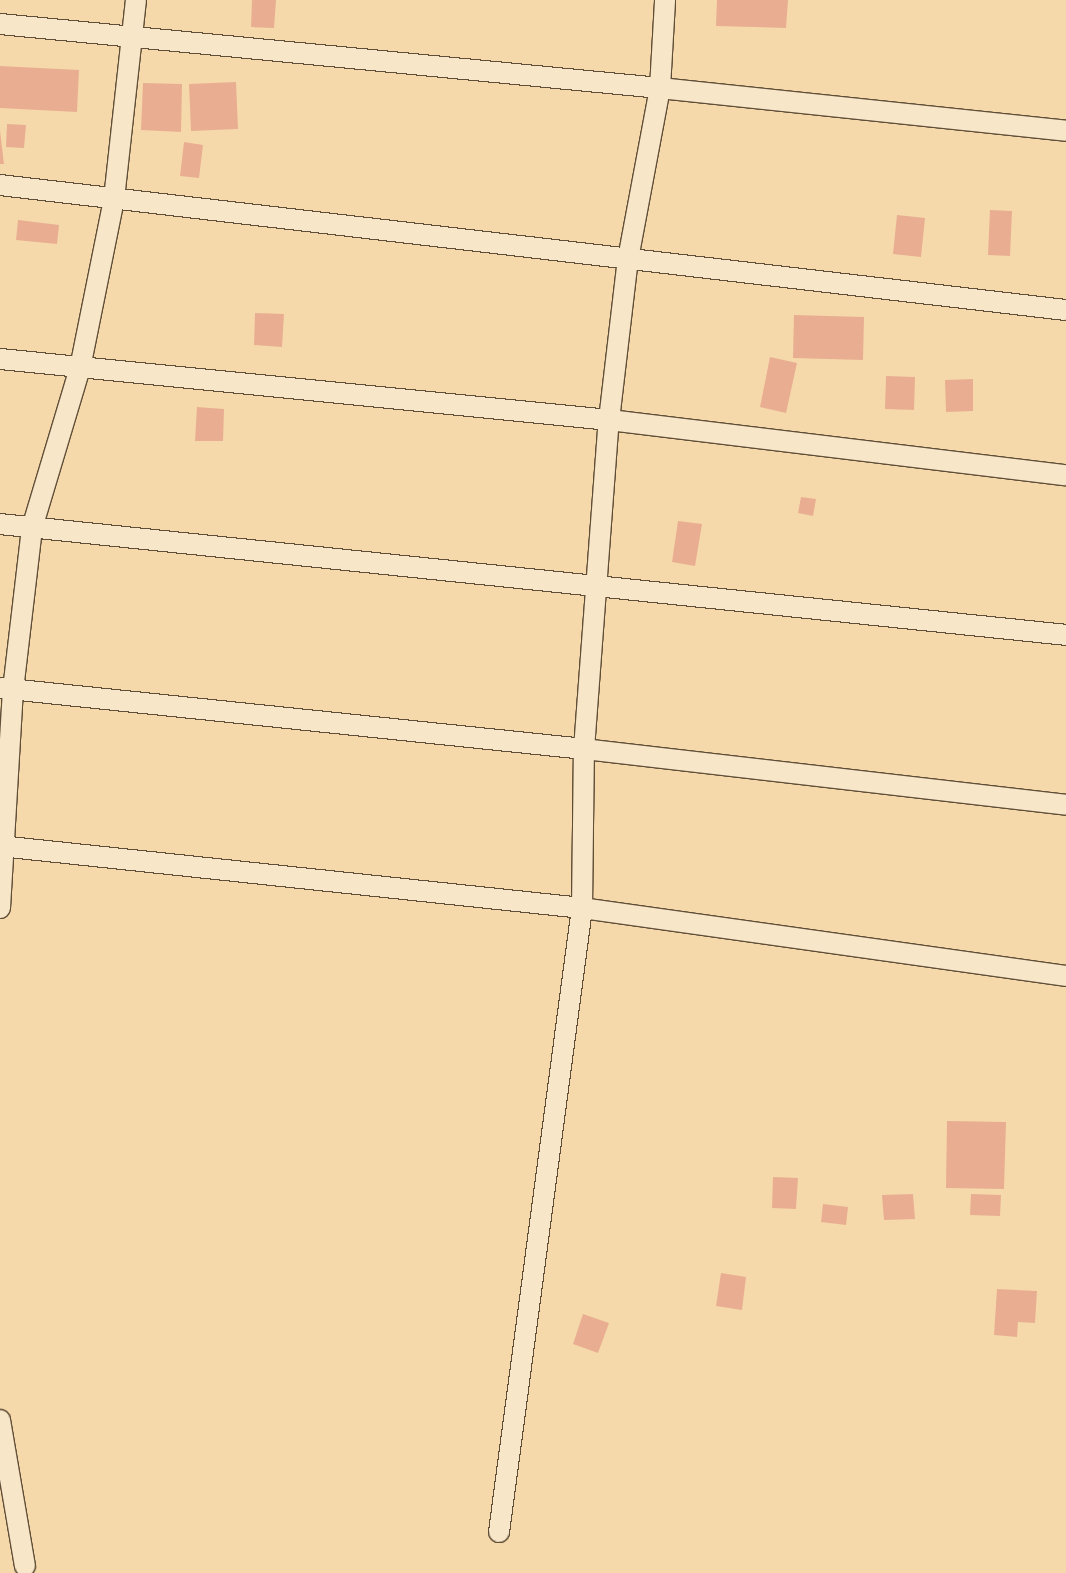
<!DOCTYPE html>
<style>
body{margin:0}
#map{position:relative;width:1066px;height:1573px;overflow:hidden;background:#f5d9aa;font-family:Alegreya,serif}
div>[style]{position:absolute}
[style*='--x']{left:calc(var(--x)*1px);top:calc(var(--y)*1px);width:calc(var(--w)*1px);rotate:calc(var(--a)*1deg)}
.building>*{inset:0;background:#e9ae91}
.roads{filter:drop-shadow(1px 0 #604e38) drop-shadow(-1px 0 #604e38) drop-shadow(0 1px #604e38) drop-shadow(0 -1px #604e38)}
.street>*{height:20px;margin:-10px;padding:0 10px;transform-origin:10px;border-radius:10px;background:#f8e6c8}
span{translate:-50% -50%;white-space:nowrap;text-align:center;line-height:1.15;-webkit-text-stroke:4px #f8e6c8;paint-order:stroke}
</style>
<div id="map">
<div class="building">
<i style="clip-path:polygon(252px 0,276px 0,274px 28px,251px 27px)"></i>
<i style="clip-path:polygon(717px 0,788px 0,786px 28px,716px 26px)"></i>
<i style="clip-path:polygon(0 66px,79px 70px,77px 112px,0 108px)"></i>
<i style="clip-path:polygon(236px 82px,238px 129px,191px 131px,189px 84px)"></i>
<i style="clip-path:polygon(143px 83px,182px 84px,181px 132px,141px 130px)"></i>
<i style="clip-path:polygon(7px 124px,26px 125px,24px 148px,6px 147px)"></i>
<i style="clip-path:polygon(0 131px,4px 164px,0 164px)"></i>
<i style="clip-path:polygon(184px 142px,203px 145px,199px 178px,180px 176px)"></i>
<i style="clip-path:polygon(990px 210px,1012px 211px,1010px 256px,988px 255px)"></i>
<i style="clip-path:polygon(897px 215px,925px 218px,921px 257px,893px 254px)"></i>
<i style="clip-path:polygon(18px 220px,59px 225px,57px 244px,16px 240px)"></i>
<i style="clip-path:polygon(255px 313px,284px 314px,282px 347px,254px 345px)"></i>
<i style="clip-path:polygon(794px 315px,864px 317px,863px 360px,793px 358px)"></i>
<i style="clip-path:polygon(770px 357px,797px 363px,786px 413px,760px 407px)"></i>
<i style="clip-path:polygon(886px 376px,915px 377px,914px 410px,885px 409px)"></i>
<i style="clip-path:polygon(973px 379px,973px 411px,946px 412px,945px 380px)"></i>
<i style="clip-path:polygon(197px 407px,224px 409px,223px 441px,195px 441px)"></i>
<i style="clip-path:polygon(801px 497px,816px 499px,813px 516px,798px 513px)"></i>
<i style="clip-path:polygon(678px 521px,702px 524px,695px 566px,672px 562px)"></i>
<i style="clip-path:polygon(947px 1121px,1006px 1122px,1004px 1189px,946px 1188px)"></i>
<i style="clip-path:polygon(773px 1177px,798px 1178px,796px 1209px,772px 1208px)"></i>
<i style="clip-path:polygon(913px 1194px,915px 1219px,884px 1220px,882px 1195px)"></i>
<i style="clip-path:polygon(971px 1194px,1001px 1195px,1000px 1216px,970px 1215px)"></i>
<i style="clip-path:polygon(823px 1204px,848px 1207px,846px 1225px,821px 1222px)"></i>
<i style="clip-path:polygon(721px 1273px,746px 1277px,742px 1310px,716px 1306px)"></i>
<i style="clip-path:polygon(997px 1289px,1037px 1291px,1035px 1323px,1018px 1322px,1017px 1337px,994px 1335px)"></i>
<i style="clip-path:polygon(583px 1314px,609px 1323px,598px 1353px,573px 1344px)"></i>
</div>
<div class="roads">
<div class="street">
<i style="--x:0;--y:24;--w:663;--a:5.54"></i>
<i style="--x:660;--y:88;--w:408;--a:6"></i>
<i style="--x:0;--y:185;--w:1073;--a:6.69"></i>
<i style="--x:0;--y:359;--w:612;--a:5.72"></i>
<i style="--x:609;--y:420;--w:460;--a:6.9"></i>
<i style="--x:0;--y:524;--w:1072;--a:5.94"></i>
<i style="--x:0;--y:688;--w:587;--a:5.96"></i>
<i style="--x:584;--y:749;--w:485;--a:6.6"></i>
<i style="--x:0;--y:846;--w:585;--a:6.08"></i>
<i style="--x:582;--y:908;--w:489;--a:8"></i>
<i style="--x:0;--y:908;--w:218;--a:-86.6"></i>
<i style="--x:13;--y:690;--w:163;--a:-83.3"></i>
<i style="--x:32;--y:528;--w:167;--a:-73.3"></i>
<i style="--x:80;--y:368;--w:172;--a:-78.6"></i>
<i style="--x:114;--y:199;--w:200;--a:-83.7"></i>
<i style="--x:0;--y:1420;--w:148;--a:80.3"></i>
<i style="--x:499;--y:1532;--w:629;--a:-82.42"></i>
<i style="--x:582;--y:908;--w:159;--a:-89.3"></i>
<i style="--x:584;--y:749;--w:330;--a:-85.7"></i>
<i style="--x:609;--y:420;--w:162;--a:-83.3"></i>
<i style="--x:628;--y:259;--w:174;--a:-79.4"></i>
<i style="--x:660;--y:88;--w:88;--a:-86.7"></i>
</div>
</div>
</div>
